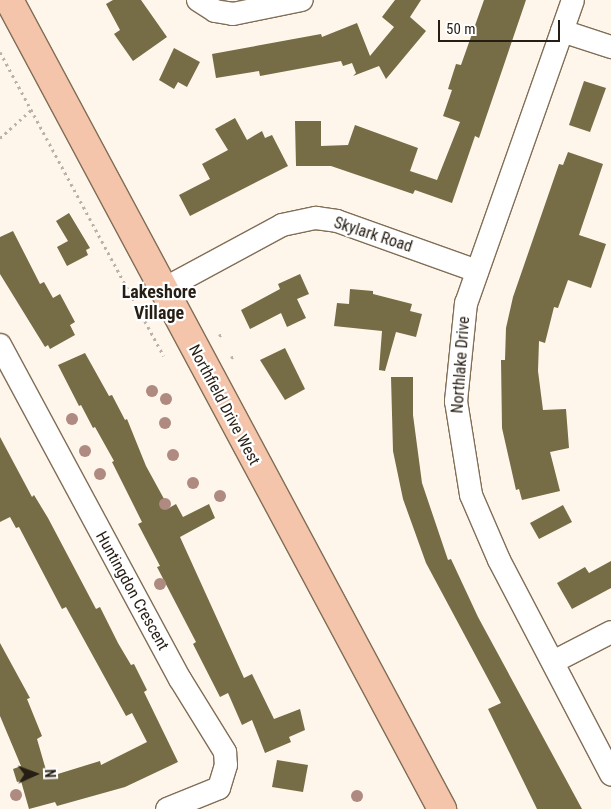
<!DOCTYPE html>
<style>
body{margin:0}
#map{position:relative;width:611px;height:809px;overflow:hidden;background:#fef5eb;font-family:"Roboto Condensed",sans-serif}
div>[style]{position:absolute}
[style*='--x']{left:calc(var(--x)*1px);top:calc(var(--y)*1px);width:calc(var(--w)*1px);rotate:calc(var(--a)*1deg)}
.building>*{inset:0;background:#766c45}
.path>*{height:3px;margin-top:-1.5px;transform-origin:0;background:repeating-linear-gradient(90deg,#bab1a7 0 2.5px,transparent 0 6.5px)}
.roads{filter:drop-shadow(1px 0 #816e56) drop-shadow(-1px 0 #816e56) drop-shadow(0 1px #816e56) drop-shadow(0 -1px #816e56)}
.minor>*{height:22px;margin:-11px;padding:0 11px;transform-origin:11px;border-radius:11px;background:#fff}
.major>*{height:28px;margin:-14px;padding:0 14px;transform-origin:14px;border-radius:14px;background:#f4c5aa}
.trees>*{width:12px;height:12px;margin:-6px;border-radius:50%;background:#af8a81}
span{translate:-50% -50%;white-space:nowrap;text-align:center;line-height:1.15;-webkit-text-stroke:4.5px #fff;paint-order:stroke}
.street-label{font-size:16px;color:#261e14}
.neighbourhood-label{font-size:18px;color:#261e14;font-weight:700}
.north{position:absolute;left:10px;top:749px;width:50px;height:50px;-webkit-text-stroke:4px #fff;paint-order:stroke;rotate:88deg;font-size:14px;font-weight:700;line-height:20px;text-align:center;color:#261e14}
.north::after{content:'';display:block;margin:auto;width:18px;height:22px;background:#261e14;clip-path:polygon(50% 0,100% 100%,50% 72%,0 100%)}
.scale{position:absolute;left:438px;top:20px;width:122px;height:22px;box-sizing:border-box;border:2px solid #261e14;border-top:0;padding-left:6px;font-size:15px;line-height:18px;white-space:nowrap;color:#261e14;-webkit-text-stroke:4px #fff;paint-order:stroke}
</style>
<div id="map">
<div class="building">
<i style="clip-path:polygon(113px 0,141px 0,167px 37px,133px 61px,114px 34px,120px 30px,106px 4px)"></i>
<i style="clip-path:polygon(395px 0,421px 0,410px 17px,426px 31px,386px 79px,379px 66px,353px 76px,356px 73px,352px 63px,343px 66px,341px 61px,260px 76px,259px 71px,216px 78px,212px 54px,321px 34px,322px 37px,357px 23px,370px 56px,394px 27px,382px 17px)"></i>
<i style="clip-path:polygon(484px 0,526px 0,479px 138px,475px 136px,452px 203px,415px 190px,413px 194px,331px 166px,296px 166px,295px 121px,321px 121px,321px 146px,348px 145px,355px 125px,418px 148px,410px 171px,437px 180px,460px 122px,443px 116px,452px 90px,448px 89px,456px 64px,461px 65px)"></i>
<i style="clip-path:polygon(174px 48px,200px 62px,187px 87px,178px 82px,174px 89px,159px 80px)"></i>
<i style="clip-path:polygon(584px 81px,606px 88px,590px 132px,569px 125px)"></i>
<i style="clip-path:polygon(235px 118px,247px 140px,262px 131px,265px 138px,272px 135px,288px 166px,190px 216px,179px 195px,210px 179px,202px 164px,228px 150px,215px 129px)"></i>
<i style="clip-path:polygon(568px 152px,603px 164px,579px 235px,606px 244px,591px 288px,568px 280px,558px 308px,554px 307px,545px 343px,539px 341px,538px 371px,543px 410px,566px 409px,569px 448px,550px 452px,560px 491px,522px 500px,519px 489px,516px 490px,502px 428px,501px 360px,505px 360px,506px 328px,513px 297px,559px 164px,563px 165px)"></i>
<i style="clip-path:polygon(69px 213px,90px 248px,86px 250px,88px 255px,67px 266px,57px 247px,68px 241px,56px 221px)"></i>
<i style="clip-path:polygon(13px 231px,40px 284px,44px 282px,53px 298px,60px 294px,75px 322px,70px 325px,75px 335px,50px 349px,48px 345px,45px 347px,0 274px,0 237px)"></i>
<i style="clip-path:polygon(300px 274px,309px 294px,297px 299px,306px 318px,287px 327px,281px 313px,250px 329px,241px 310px,280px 289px,278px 284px)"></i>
<i style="clip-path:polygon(350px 289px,373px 291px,373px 294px,412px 304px,410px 311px,422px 314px,416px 337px,396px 332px,385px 371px,379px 370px,382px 331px,334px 326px,337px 303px,349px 304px)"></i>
<i style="clip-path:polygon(285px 348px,305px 389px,285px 400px,260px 360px)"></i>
<i style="clip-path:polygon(85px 353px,109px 396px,112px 395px,125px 420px,127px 419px,146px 466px,169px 508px,176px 504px,183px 517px,209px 504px,215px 518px,180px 537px,244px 678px,252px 674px,274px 719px,300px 709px,305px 730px,289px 737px,291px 742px,265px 753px,252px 720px,242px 725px,228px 693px,220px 697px,193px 644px,196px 642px,157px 567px,160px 566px,138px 524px,142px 522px,112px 462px,114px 461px,95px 427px,93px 428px,81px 405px,79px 406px,58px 365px)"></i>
<i style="clip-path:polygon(391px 377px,413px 377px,413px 415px,422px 483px,448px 560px,451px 559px,478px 617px,582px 809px,537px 809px,488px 709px,501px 703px,426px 563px,403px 499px,393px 451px)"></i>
<i style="clip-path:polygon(0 437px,32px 497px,34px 495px,48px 518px,96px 609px,100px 607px,118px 643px,131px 665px,134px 664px,147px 690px,144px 692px,178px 762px,125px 787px,57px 806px,55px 802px,29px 809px,21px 781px,17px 782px,13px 769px,21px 766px,0 716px,0 643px,30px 698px,27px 699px,42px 736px,37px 739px,48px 777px,100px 761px,101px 765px,147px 742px,132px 713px,126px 716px,66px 607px,62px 609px,19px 527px,16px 528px,10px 517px,0 522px)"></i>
<i style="clip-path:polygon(563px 505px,572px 522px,539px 539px,530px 523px)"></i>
<i style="clip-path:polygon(611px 561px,611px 588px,572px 609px,557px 583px,585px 567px,589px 573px)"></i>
<i style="clip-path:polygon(277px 760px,308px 765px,303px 792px,272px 787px)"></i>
</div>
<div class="path">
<i style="--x:0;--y:52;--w:345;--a:61.7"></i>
<i style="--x:0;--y:138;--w:42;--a:-42.1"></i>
<i style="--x:219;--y:336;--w:4;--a:-34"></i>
<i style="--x:231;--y:358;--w:4;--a:-34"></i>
</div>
<div class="roads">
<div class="minor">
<i style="--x:198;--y:0;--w:20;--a:33"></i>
<i style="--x:215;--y:11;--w:18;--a:9"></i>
<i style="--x:233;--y:14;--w:70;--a:-11.5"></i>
<i style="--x:573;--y:0;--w:321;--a:109.4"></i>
<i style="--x:466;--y:303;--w:99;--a:95.8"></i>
<i style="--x:456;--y:401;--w:95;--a:80.9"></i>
<i style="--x:471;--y:495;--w:71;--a:66.7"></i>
<i style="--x:499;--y:560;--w:242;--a:62.4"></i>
<i style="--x:562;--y:31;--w:52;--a:18.1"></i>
<i style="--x:162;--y:290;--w:136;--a:-28.4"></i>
<i style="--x:282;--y:225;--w:35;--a:-12"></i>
<i style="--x:316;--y:218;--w:21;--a:8"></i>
<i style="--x:337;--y:221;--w:149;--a:19.7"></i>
<i style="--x:0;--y:345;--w:379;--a:61.7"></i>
<i style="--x:180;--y:679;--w:86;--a:58.3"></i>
<i style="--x:225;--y:752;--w:13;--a:86"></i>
<i style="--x:226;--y:765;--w:24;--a:107"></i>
<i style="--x:219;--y:788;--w:56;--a:158"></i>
<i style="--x:553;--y:662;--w:65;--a:-27.3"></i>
</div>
<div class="major">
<i style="--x:9;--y:0;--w:918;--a:61.84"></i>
</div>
</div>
<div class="trees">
<i style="left:152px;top:391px"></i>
<i style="left:166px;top:399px"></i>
<i style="left:72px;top:419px"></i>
<i style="left:165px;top:423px"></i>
<i style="left:85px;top:451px"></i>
<i style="left:173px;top:455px"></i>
<i style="left:100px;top:474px"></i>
<i style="left:193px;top:483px"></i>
<i style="left:220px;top:496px"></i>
<i style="left:165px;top:504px"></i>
<i style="left:160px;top:584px"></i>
<i style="left:16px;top:795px"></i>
<i style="left:357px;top:796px"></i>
</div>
<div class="street-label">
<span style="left:373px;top:235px;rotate:18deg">Skylark Road</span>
<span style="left:461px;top:365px;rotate:-86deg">Northlake Drive</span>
<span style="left:224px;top:405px;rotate:62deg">Northfield Drive West</span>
<span style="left:132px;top:591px;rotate:61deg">Huntingdon Crescent</span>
</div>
<div class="neighbourhood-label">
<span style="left:159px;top:303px">Lakeshore<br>Village</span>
</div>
<div class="north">N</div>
<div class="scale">50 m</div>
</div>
